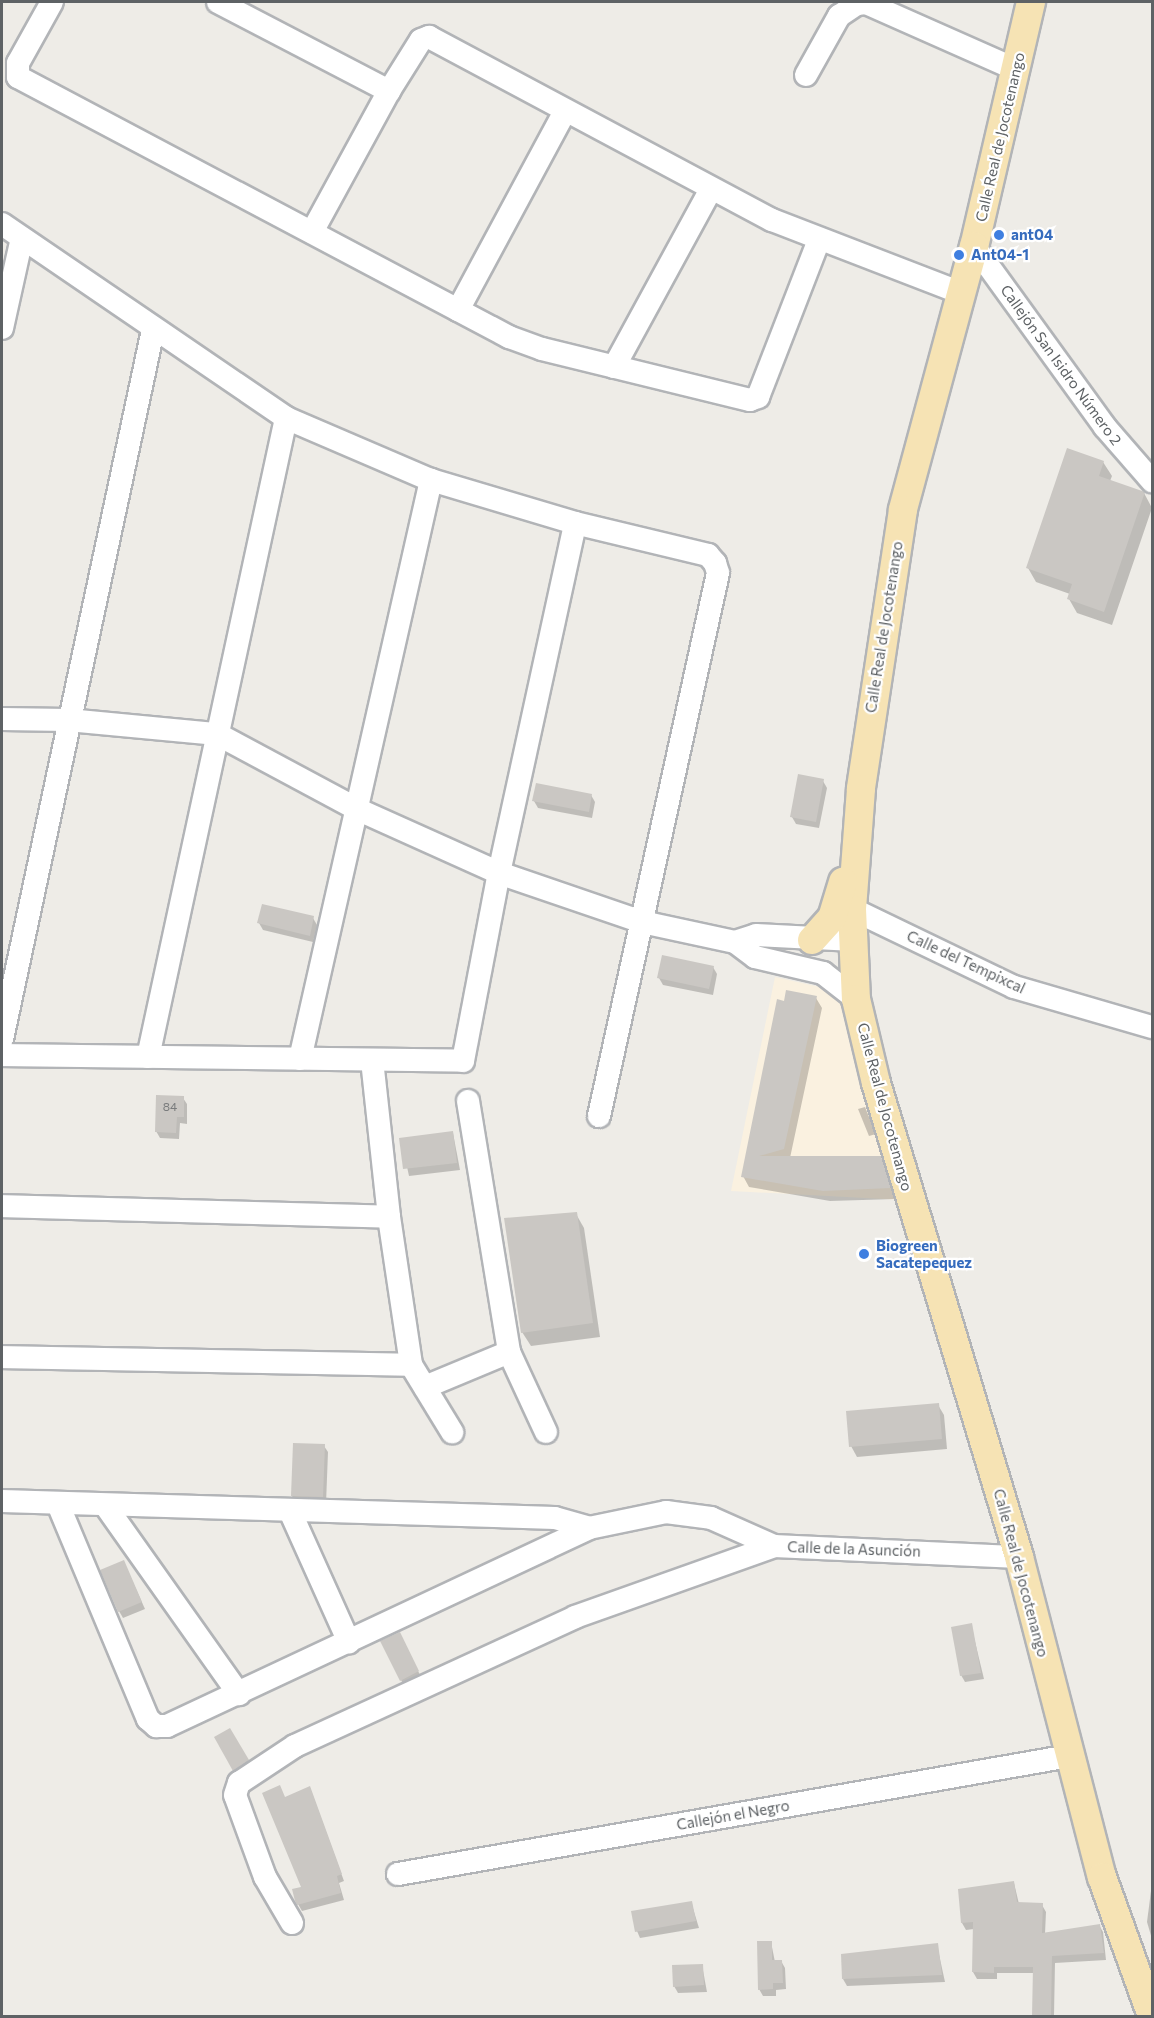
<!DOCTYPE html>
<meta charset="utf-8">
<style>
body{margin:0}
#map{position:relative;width:1154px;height:2018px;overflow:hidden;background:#eeece7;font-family:Commissioner,sans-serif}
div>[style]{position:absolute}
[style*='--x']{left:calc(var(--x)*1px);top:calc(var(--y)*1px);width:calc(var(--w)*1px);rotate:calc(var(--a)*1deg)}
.commercial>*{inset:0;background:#faf1e0}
.shadow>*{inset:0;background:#0003}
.building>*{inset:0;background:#cac7c3}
.roads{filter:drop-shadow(2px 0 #b2b4b7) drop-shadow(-2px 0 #b2b4b7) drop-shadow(0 2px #b2b4b7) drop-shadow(0 -2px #b2b4b7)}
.minor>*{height:22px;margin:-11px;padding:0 11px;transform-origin:11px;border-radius:11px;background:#fff}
.major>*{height:28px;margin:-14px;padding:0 14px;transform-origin:14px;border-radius:14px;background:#f6e3b4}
.dots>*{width:16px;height:16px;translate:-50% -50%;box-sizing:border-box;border:3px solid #fff;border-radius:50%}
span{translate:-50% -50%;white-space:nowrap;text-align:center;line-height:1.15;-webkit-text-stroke:4.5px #fff;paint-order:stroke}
.number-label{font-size:12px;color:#797b7c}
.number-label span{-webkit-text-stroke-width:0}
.street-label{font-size:15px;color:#5e6265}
.shop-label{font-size:15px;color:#366cbe;font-weight:700}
.left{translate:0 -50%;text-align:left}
.frame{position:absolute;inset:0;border:3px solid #5e6265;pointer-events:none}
</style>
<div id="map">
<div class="commercial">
<i style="clip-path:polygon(775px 977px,847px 993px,903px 1200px,731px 1191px)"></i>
</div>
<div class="shadow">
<i style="clip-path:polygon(1103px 462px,1112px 476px,1110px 481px,1144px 493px,1152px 508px,1112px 625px,1077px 613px,1069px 599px,1070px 594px,1036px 582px,1028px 568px)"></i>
<i style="clip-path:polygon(823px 781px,827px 788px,819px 828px,796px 824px,792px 817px)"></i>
<i style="clip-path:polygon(591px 795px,595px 802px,592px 818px,538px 808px,534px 801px)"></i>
<i style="clip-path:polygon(313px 918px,317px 925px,313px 942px,263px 930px,259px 923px)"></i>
<i style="clip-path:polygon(713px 967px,717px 974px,713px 995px,663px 985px,659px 978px)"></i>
<i style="clip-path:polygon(816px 998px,822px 1008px,790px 1158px,880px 1157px,895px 1199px,830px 1201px,749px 1187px,743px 1176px,785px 1003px)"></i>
<i style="clip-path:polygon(183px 1098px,187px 1104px,187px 1124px,180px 1123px,179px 1139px,160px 1138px,156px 1131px)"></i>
<i style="clip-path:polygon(865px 1107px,876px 1134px,869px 1136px,858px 1109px)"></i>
<i style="clip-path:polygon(453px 1133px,460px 1170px,409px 1176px,401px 1139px)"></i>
<i style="clip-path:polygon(576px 1214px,584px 1228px,600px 1337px,531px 1346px,522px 1332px)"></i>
<i style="clip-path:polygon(938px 1405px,944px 1415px,947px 1449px,857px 1457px,851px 1446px)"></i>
<i style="clip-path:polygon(324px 1446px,328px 1452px,326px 1504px,296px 1503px,292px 1496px)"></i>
<i style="clip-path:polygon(127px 1569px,145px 1609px,123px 1618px,119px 1611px)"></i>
<i style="clip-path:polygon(971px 1625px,984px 1679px,965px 1682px,961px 1675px)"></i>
<i style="clip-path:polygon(403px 1640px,422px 1679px,405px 1687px,401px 1680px)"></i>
<i style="clip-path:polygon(230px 1730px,252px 1768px,238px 1776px,216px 1738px)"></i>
<i style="clip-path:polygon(310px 1788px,344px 1881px,339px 1883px,344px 1900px,302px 1911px,298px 1904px,303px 1888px,285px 1798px)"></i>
<i style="clip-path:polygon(1014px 1883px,1019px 1904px,1042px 1905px,1046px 1912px,1045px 1934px,1099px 1925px,1103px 1932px,1106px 1960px,1055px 1963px,1054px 2016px,1034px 2016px,1034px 1973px,997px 1973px,997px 1979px,977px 1979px,973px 1972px,974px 1929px,966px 1930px,962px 1923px,959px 1891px)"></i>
<i style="clip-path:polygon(1152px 1883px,1152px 1939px,1147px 1922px)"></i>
<i style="clip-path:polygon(691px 1902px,699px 1928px,640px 1938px,637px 1931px)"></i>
<i style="clip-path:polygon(771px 1942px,775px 1962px,781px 1961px,785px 1968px,786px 1989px,776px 1990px,776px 1996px,763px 1996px,759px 1989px)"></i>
<i style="clip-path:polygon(937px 1945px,945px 1982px,847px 1986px,843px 1979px)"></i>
<i style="clip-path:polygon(702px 1965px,707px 1992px,678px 1993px,674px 1986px)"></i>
</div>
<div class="building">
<i style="clip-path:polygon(1067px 448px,1104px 461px,1099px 476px,1145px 492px,1104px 612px,1067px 599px,1072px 584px,1026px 568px)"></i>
<i style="clip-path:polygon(798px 774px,824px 779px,816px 822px,790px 817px)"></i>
<i style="clip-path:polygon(536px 783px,592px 794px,589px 812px,532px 801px)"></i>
<i style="clip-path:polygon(262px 904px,314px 916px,310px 936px,257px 923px)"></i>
<i style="clip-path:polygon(662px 955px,714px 966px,709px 989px,657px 978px)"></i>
<i style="clip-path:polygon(786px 990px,817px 996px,784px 1149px,759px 1156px,881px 1156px,891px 1188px,823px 1191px,741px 1177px,777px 999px,784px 1001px)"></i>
<i style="clip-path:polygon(156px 1095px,184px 1096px,184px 1117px,177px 1117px,176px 1133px,155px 1132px)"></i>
<i style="clip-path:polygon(453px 1131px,457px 1163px,403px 1169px,399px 1138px)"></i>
<i style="clip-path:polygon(577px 1212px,593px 1323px,521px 1333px,504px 1218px)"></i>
<i style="clip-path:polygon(939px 1403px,942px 1439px,849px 1447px,846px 1411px)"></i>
<i style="clip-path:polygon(293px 1443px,325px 1444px,323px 1497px,291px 1496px)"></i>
<i style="clip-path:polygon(124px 1560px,142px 1602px,118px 1612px,100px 1570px)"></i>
<i style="clip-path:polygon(972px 1623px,981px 1673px,960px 1676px,951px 1627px)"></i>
<i style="clip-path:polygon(400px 1632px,419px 1671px,400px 1681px,380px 1641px)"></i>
<i style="clip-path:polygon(230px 1728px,249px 1760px,233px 1771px,214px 1737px)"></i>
<i style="clip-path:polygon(280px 1785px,285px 1797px,310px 1786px,342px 1874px,337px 1876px,341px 1893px,297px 1905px,295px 1901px,292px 1889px,301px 1887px,262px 1793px)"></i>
<i style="clip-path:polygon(1014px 1881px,1017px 1902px,1043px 1903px,1042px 1933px,1100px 1924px,1104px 1953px,1052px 1956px,1051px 2016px,1032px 2016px,1033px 1967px,994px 1967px,994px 1973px,972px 1972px,973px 1922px,961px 1923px,958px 1889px)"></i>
<i style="clip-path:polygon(692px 1901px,696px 1921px,635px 1932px,631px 1911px)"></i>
<i style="clip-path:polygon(757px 1941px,772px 1941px,772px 1960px,782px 1960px,783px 1983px,773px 1983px,773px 1989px,758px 1990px)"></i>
<i style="clip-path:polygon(938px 1943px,942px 1975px,842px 1979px,841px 1954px)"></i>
<i style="clip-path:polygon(703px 1964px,704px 1985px,673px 1987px,672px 1965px)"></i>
</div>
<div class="roads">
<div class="minor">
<i style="--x:52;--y:2;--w:70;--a:119.1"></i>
<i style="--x:18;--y:63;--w:14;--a:90"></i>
<i style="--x:18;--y:77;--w:556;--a:27.9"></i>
<i style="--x:509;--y:337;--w:35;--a:20"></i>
<i style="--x:542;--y:349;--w:214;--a:13.8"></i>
<i style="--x:750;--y:400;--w:9;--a:-21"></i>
<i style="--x:758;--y:397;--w:168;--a:-68.8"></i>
<i style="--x:218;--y:2;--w:193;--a:27.5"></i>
<i style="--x:806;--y:75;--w:68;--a:-60.8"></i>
<i style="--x:839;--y:16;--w:22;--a:-34"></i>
<i style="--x:857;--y:4;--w:9;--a:-6"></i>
<i style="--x:866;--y:3;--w:163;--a:23.9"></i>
<i style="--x:2;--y:224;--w:344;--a:34.3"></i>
<i style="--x:286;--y:418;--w:158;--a:23.2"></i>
<i style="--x:431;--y:480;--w:150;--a:16.6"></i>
<i style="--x:575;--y:523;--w:137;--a:13.5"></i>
<i style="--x:708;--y:555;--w:11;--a:49"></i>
<i style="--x:715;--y:563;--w:10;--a:73"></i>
<i style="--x:718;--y:573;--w:556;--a:102.36"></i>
<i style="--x:312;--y:232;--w:161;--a:-61.4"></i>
<i style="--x:389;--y:91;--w:60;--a:-57.9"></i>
<i style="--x:421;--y:40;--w:9;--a:-21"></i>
<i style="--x:429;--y:37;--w:389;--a:28.1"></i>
<i style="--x:772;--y:220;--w:203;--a:21.1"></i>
<i style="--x:974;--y:246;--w:223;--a:54.1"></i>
<i style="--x:1105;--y:427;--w:72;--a:49"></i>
<i style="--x:458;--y:310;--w:226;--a:-61.7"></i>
<i style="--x:2;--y:328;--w:92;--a:-77.5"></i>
<i style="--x:614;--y:367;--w:203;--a:-61.4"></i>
<i style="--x:2;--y:719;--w:66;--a:0.9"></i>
<i style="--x:68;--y:720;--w:150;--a:5.4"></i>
<i style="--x:217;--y:734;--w:161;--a:28.2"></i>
<i style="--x:359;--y:810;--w:154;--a:24.2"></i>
<i style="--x:499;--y:873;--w:151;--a:18.9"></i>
<i style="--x:642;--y:922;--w:95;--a:12.1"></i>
<i style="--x:735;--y:942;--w:25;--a:37"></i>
<i style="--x:755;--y:957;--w:70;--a:13.2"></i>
<i style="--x:823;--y:973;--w:42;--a:38.2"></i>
<i style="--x:852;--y:909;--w:180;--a:25.7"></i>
<i style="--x:1014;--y:987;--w:144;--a:16.2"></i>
<i style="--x:735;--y:942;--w:22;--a:-18"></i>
<i style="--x:756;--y:935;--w:98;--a:2.9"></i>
<i style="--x:2;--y:1039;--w:725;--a:-77.98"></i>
<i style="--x:2;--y:1055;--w:461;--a:0.7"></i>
<i style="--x:463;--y:1061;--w:191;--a:-79.2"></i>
<i style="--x:499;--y:873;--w:358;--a:-77.7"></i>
<i style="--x:148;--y:1057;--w:654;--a:-77.81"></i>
<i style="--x:300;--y:1059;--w:594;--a:-77.25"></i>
<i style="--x:372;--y:1060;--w:158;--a:83.8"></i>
<i style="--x:389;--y:1217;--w:150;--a:81.5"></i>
<i style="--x:411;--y:1365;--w:79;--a:58.5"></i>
<i style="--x:468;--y:1101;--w:254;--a:80.7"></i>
<i style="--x:509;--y:1352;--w:88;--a:65.2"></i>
<i style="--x:2;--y:1206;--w:387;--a:1.6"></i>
<i style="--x:2;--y:1357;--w:409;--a:1.1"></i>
<i style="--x:425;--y:1387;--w:91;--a:-22.6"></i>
<i style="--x:2;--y:1501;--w:553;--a:1.76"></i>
<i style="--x:555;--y:1518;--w:35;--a:16"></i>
<i style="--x:58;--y:1504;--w:233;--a:67.3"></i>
<i style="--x:148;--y:1719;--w:11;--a:41"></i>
<i style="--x:156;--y:1726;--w:11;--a:0"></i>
<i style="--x:167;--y:1726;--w:466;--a:-25.1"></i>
<i style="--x:589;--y:1528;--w:79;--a:-11.7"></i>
<i style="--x:666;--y:1512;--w:45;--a:7.6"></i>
<i style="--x:711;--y:1518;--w:69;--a:24"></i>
<i style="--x:774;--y:1546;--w:245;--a:2.6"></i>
<i style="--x:105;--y:1505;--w:232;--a:54.7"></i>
<i style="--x:290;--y:1511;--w:144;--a:65.8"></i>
<i style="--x:398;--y:1874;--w:681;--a:-9.97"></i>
<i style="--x:292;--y:1923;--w:53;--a:-120.4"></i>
<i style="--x:265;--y:1877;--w:87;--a:-110.1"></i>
<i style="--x:235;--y:1795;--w:13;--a:-72"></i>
<i style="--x:239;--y:1783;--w:67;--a:-33.5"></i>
<i style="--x:295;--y:1746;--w:308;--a:-24.7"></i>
<i style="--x:575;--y:1617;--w:211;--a:-19.6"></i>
</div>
<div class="major">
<i style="--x:1031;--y:2;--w:251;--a:103.1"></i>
<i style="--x:974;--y:246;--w:273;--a:105.1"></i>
<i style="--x:903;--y:510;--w:282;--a:98.6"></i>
<i style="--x:861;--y:789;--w:120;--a:94.3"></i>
<i style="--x:852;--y:909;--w:90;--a:87.5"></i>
<i style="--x:856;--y:999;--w:86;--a:76.6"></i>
<i style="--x:876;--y:1083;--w:495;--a:73.2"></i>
<i style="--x:1019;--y:1557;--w:331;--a:75.5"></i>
<i style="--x:1102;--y:1877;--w:148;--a:70.2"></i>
<i style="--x:812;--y:940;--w:30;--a:-48"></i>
<i style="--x:832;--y:918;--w:38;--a:-73"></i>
</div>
</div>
<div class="dots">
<i style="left:999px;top:235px;background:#3f7fe0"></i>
<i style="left:959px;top:255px;background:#3f7fe0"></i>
<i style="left:864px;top:1254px;background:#3f7fe0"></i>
</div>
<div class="number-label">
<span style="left:170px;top:1107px">84</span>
</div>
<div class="street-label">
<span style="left:1000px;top:137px;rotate:-77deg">Calle Real de Jocotenango</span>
<span style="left:1061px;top:365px;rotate:54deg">Callejón San Isidro Número 2</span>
<span style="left:884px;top:627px;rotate:-81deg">Calle Real de Jocotenango</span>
<span style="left:966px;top:962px;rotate:25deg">Calle del Tempixcal</span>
<span style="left:885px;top:1107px;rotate:75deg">Calle Real de Jocotenango</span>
<span style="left:854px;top:1549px;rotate:2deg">Calle de la Asunción</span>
<span style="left:1021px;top:1573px;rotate:75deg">Calle Real de Jocotenango</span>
<span style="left:733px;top:1815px;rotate:-10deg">Callejón el Negro</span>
</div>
<div class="shop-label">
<span class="left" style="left:1011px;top:235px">ant04</span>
<span class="left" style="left:971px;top:255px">Ant04-1</span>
<span class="left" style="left:876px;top:1254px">Biogreen<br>Sacatepequez</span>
</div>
<div class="frame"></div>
</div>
